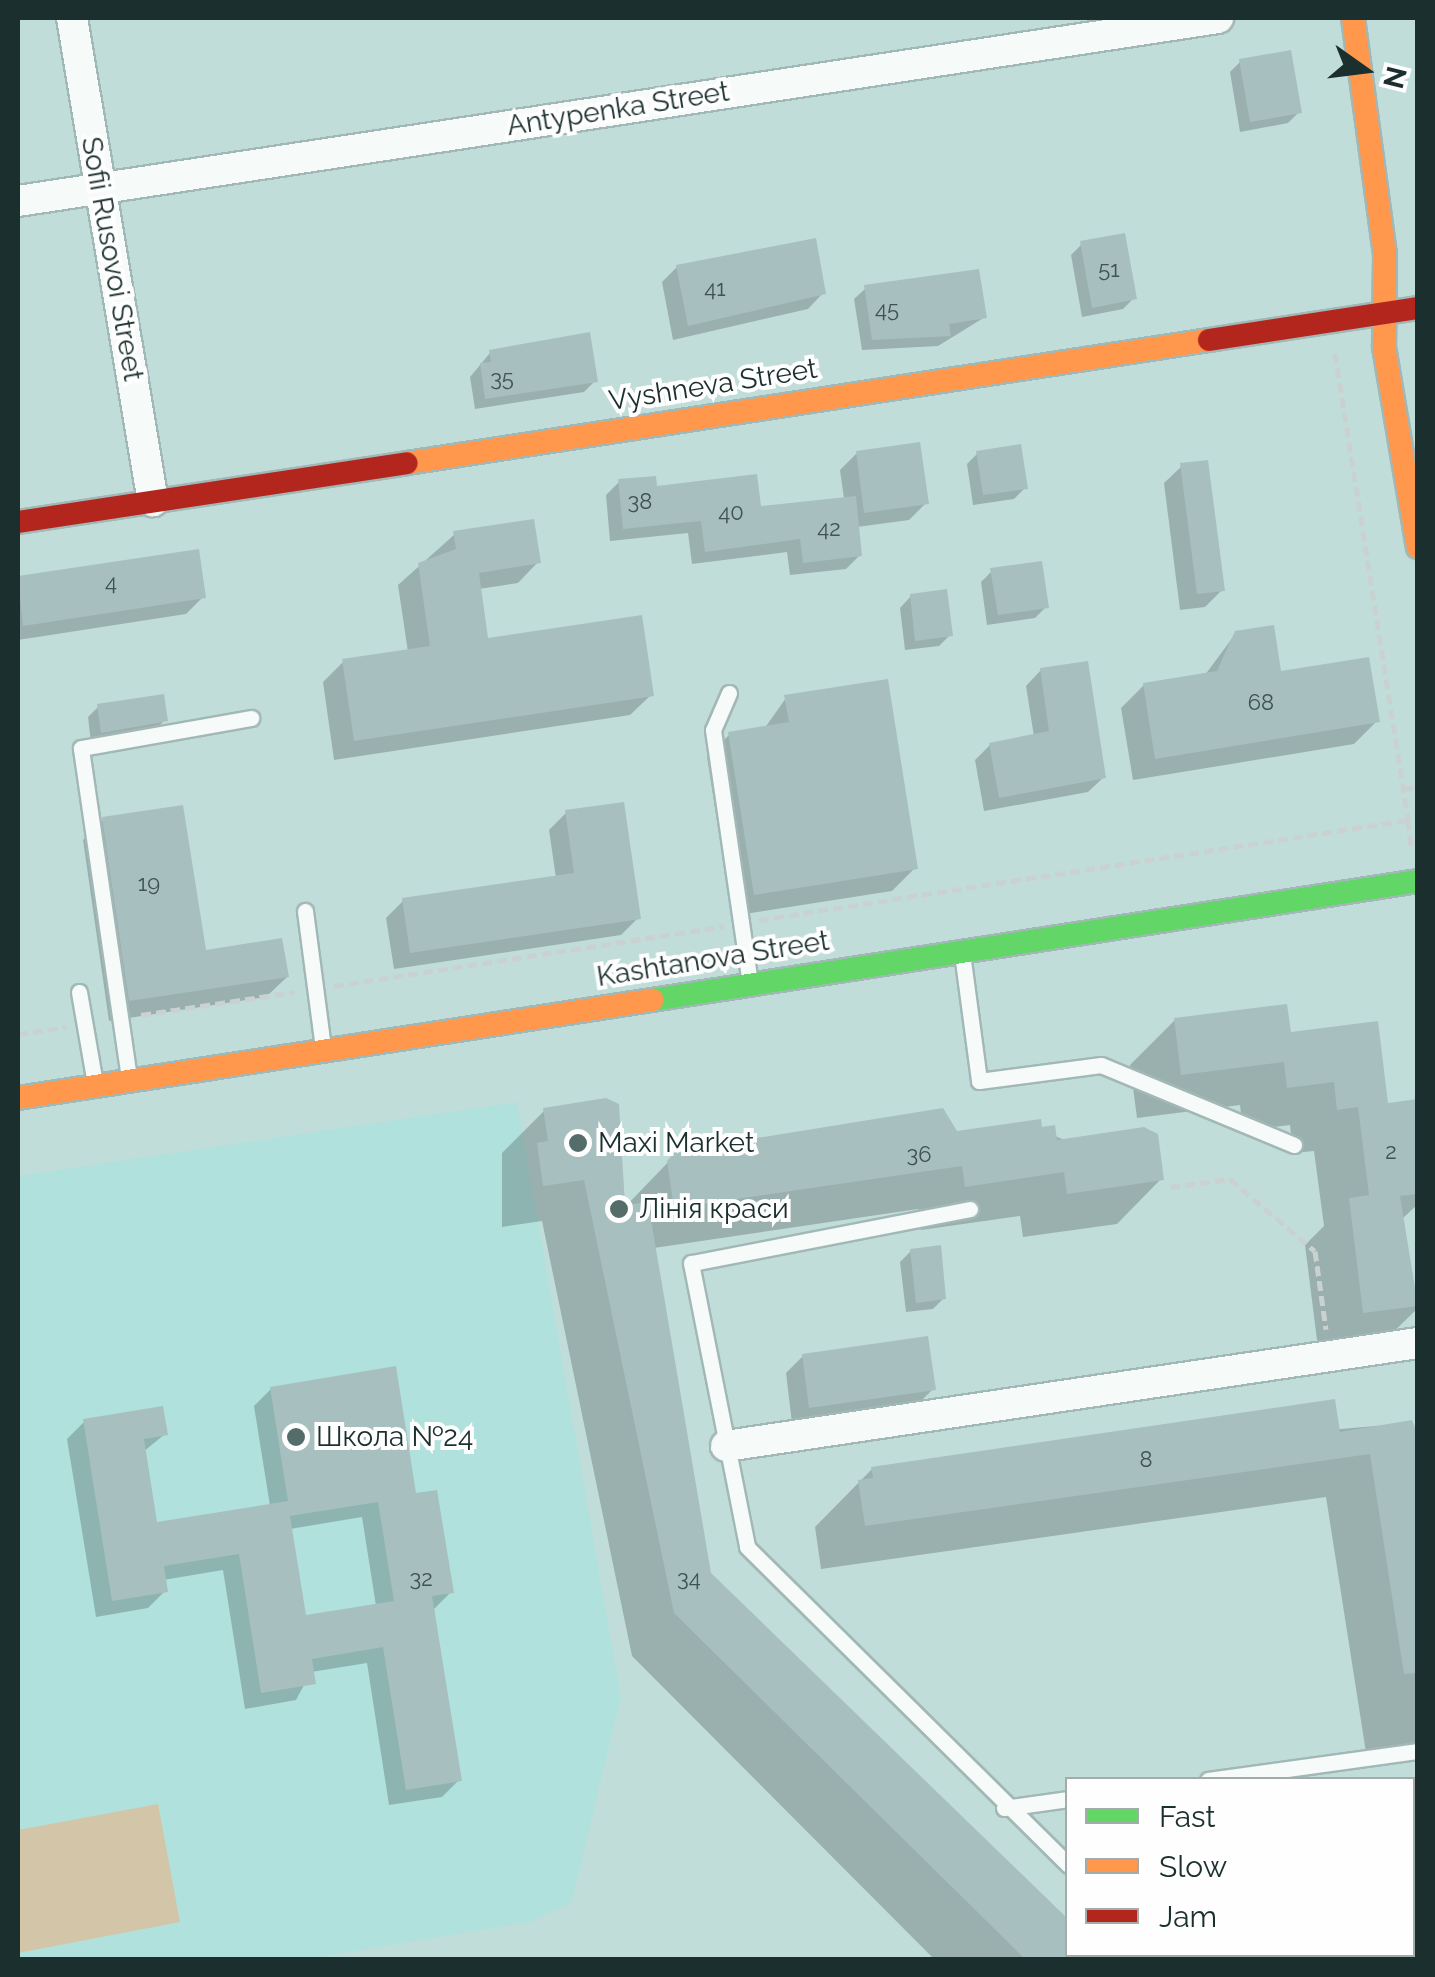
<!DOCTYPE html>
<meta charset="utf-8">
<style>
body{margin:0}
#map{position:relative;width:1435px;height:1977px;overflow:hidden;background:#c1ddda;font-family:Raleway,sans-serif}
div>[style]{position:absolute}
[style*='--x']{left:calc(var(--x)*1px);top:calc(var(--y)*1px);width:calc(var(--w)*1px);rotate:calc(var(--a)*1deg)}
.built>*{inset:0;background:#b1e1dc}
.green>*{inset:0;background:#d3c5a7}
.shadow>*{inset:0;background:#0003}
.building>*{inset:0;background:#a8bfbf}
.path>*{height:5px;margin-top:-2.5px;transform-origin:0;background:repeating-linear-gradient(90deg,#c9d2d1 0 10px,transparent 0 15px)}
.roads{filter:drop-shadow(2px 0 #a2b8b6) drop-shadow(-2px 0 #a2b8b6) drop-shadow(0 2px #a2b8b6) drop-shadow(0 -2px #a2b8b6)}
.lane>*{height:15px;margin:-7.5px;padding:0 7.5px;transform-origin:7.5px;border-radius:7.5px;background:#f6faf9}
.street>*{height:30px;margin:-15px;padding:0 15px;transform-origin:15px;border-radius:15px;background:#f6faf9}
.fast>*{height:22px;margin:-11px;padding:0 11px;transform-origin:11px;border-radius:11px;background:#63d668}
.slow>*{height:22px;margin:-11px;padding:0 11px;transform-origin:11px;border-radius:11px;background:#ff974d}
.jam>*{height:22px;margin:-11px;padding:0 11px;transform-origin:11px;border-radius:11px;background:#b3261e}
.dots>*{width:28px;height:28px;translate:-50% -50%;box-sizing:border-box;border:5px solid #fefefe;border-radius:50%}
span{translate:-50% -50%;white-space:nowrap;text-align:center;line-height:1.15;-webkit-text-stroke:8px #fefefe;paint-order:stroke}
.number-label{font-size:22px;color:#3e5452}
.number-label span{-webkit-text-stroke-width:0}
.street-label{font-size:28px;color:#1b302e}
.poi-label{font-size:28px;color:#1b302e}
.left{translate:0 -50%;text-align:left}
.frame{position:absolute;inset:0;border:20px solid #1b302e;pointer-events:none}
.legend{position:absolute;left:1065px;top:1777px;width:350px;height:180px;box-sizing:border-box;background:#fefefe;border:2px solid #a3acab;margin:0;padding:12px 18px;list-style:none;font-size:30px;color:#1b302e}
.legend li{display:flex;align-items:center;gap:20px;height:50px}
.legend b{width:50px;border:2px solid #a3acab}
.north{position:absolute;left:1315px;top:20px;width:100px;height:100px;-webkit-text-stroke:8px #fefefe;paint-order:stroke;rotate:104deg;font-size:28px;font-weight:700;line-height:40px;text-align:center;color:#1b302e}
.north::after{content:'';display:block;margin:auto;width:35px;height:45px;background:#1b302e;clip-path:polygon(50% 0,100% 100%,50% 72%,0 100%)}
</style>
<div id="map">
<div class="built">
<i style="clip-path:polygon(517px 1102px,621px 1698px,571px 1903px,530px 1922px,308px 1959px,18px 1959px,18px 1176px)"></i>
</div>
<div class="green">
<i style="clip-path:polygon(158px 1804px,180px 1922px,18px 1953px,18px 1830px)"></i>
</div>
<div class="shadow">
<i style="clip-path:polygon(1241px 61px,1299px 112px,1288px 123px,1240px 132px,1230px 72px)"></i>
<i style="clip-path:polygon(1082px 244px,1134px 298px,1123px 309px,1082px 317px,1071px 255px)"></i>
<i style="clip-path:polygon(677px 267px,823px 293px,808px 309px,673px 340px,662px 282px)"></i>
<i style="clip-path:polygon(866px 288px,985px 317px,938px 346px,862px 350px,854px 299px)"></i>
<i style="clip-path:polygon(490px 353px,595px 381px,584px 392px,475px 409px,470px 377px)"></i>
<i style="clip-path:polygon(857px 453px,926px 503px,909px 520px,857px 527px,860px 555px,846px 569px,790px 575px,787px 552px,692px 564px,688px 533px,610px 541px,606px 495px,619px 482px,759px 509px,844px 499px,840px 470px)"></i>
<i style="clip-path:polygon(978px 453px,1025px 488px,1014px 499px,973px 505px,967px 464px)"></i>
<i style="clip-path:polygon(1182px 466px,1222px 590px,1205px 607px,1180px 610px,1164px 483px)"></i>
<i style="clip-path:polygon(455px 534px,538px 562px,518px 583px,479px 589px,486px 641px,651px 695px,630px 715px,334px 760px,323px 682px,343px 662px,408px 652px,398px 585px)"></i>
<i style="clip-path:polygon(197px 551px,203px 597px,186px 614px,18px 640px,18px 579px)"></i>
<i style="clip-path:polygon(992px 571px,1046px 607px,1035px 618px,987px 625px,981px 582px)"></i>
<i style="clip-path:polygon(911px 596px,950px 635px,939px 646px,905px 650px,900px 608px)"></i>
<i style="clip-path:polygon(1236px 633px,1279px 674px,1377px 721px,1354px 744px,1133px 780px,1121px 708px,1144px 685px,1205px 675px)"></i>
<i style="clip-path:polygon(1041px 670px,1104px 777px,1088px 792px,984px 811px,975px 760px,990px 745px,1034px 737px,1026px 686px)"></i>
<i style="clip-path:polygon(786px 698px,915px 868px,892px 891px,732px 916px,707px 757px,729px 735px,764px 729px)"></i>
<i style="clip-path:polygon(99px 706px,165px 720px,154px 731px,91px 743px,88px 717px)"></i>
<i style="clip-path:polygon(566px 813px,638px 918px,621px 935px,394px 969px,386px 918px,403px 901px,556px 878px,549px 830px)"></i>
<i style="clip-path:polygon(104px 819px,203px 953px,287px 977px,266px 997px,109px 1021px,83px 840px)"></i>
<i style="clip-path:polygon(1175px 1020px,1288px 1035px,1386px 1106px,1418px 1102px,1418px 1204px,1402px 1219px,1418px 1308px,1376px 1349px,1319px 1356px,1305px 1245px,1324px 1226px,1314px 1151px,1293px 1153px,1290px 1125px,1243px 1131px,1240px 1105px,1137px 1118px,1130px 1065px)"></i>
<i style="clip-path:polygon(544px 1111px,623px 1209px,677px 1153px,955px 1134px,1040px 1130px,1161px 1179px,1117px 1224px,1023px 1237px,1020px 1216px,921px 1230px,918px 1209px,654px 1248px,709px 1574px,1068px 1954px,1106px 1960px,935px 1960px,632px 1656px,542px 1221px,502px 1227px,502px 1153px)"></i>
<i style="clip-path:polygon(911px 1251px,944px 1298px,933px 1309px,906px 1312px,900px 1262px)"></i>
<i style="clip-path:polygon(803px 1356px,933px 1389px,916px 1406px,792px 1423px,786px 1373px)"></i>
<i style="clip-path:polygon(evenodd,271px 1389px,414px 1496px,451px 1592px,434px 1609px,459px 1780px,442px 1797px,389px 1805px,367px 1663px,311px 1672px,296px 1700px,245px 1709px,223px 1570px,163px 1580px,165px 1591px,148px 1608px,96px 1617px,67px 1439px,84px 1422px,165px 1434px,143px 1452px,155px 1525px,270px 1506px,254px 1406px,271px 1389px,362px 1517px,376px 1606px,304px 1618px,290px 1529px,362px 1517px)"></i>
<i style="clip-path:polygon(1411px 1423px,1417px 1751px,1367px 1759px,1326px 1497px,821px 1569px,815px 1527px,872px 1469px)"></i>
<i style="clip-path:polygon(1418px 1795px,1418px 1931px,1412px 1932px,1412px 1796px)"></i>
<i style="clip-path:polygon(1338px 1954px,1403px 1954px,1404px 1960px,1338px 1960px)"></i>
</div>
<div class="building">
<i style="clip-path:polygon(1291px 50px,1302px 113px,1250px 122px,1239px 59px)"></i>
<i style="clip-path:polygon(1125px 233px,1137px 299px,1092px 308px,1080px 241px)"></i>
<i style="clip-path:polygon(816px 238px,826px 294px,688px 326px,676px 265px)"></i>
<i style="clip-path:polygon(979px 269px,987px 318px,949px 324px,951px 336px,872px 340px,864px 285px)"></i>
<i style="clip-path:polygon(590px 332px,598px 382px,485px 399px,480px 363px,491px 362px,489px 350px)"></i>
<i style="clip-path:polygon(920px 442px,929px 504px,864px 513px,856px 451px)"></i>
<i style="clip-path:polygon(1021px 444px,1028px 489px,983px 495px,976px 451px)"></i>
<i style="clip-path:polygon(1208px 460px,1225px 591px,1197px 594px,1180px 463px)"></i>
<i style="clip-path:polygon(757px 474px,761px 506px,856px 496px,862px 556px,803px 563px,800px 539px,705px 552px,701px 521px,623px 529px,618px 479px,656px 476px,657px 486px)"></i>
<i style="clip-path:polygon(534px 519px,541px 563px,479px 573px,488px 638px,642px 615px,654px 696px,354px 741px,342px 659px,430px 646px,418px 563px,456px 549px,453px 531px)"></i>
<i style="clip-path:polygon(199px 549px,206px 598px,23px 626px,18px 576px)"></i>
<i style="clip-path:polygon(1042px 561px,1049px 608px,998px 615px,990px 568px)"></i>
<i style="clip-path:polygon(947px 589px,953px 636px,915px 641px,910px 594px)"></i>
<i style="clip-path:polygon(1274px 625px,1281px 671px,1369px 657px,1380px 722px,1155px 759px,1143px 683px,1217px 671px,1235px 631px)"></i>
<i style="clip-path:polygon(1088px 661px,1106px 778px,999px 798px,989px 743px,1049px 731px,1040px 668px)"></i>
<i style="clip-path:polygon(888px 679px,918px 869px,754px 895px,728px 732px,789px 722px,784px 695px)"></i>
<i style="clip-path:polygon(164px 694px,168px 721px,101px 733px,97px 704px)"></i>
<i style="clip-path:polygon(624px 802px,641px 919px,410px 953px,402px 898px,574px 873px,565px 810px)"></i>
<i style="clip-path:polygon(183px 805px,206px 950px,282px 938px,289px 977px,129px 1001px,102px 817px)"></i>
<i style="clip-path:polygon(1287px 1004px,1291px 1032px,1378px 1021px,1388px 1103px,1418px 1099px,1418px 1194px,1400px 1196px,1418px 1306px,1363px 1313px,1349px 1198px,1369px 1195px,1358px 1107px,1337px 1110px,1334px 1082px,1287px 1088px,1284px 1062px,1181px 1075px,1174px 1018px)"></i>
<i style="clip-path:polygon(606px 1098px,619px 1104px,625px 1205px,648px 1202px,711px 1573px,1068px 1919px,1068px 1960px,1026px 1960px,674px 1613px,584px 1180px,543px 1186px,537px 1143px,548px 1141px,543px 1108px)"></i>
<i style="clip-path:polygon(943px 1108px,957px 1131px,1041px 1119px,1042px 1127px,1055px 1125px,1057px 1140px,1144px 1127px,1158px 1134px,1164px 1180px,1067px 1194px,1064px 1172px,965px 1187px,962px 1166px,674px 1208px,667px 1161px,676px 1151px)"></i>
<i style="clip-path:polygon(941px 1245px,946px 1299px,916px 1303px,910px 1249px)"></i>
<i style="clip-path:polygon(928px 1336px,936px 1390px,809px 1408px,802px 1354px)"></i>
<i style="clip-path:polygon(evenodd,396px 1366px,416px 1493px,437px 1490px,454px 1593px,432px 1596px,462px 1781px,406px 1790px,383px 1647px,312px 1659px,316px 1684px,261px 1693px,239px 1554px,164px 1566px,168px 1592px,112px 1601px,83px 1419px,163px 1406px,168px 1435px,144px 1439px,157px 1522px,288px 1501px,270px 1387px,396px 1366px,378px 1502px,394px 1601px,306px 1615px,290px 1516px,378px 1502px)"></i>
<i style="clip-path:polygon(1335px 1399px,1340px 1432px,1412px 1420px,1418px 1435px,1418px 1673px,1404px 1674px,1370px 1454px,865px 1526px,858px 1480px,873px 1478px,871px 1467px)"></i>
</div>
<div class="path">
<i style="--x:1335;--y:353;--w:473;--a:81.1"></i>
<i style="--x:1403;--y:789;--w:15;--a:-8"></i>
<i style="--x:759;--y:920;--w:657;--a:-8.76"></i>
<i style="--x:1408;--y:820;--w:27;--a:84"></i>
<i style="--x:334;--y:986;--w:395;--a:-8.7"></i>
<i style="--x:141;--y:1015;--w:155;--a:-8.5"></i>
<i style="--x:18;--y:1034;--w:49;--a:-8.3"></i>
<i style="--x:1170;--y:1187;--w:61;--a:-7.6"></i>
<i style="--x:1230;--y:1179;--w:111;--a:40.3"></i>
<i style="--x:1315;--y:1251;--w:79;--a:82"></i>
</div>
<div class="roads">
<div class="lane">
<i style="--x:729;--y:693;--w:40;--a:113.4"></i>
<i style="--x:713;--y:730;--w:256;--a:81.7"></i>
<i style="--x:305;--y:911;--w:137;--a:82.5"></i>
<i style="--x:962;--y:953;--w:129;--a:82.4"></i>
<i style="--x:979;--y:1081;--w:123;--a:-7.5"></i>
<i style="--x:1101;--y:1065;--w:209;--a:22.5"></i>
<i style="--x:79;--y:992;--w:93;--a:80.1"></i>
<i style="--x:129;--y:1078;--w:333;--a:-98.3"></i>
<i style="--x:81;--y:748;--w:173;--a:-10"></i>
<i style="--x:970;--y:1209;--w:284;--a:169"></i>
<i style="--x:691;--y:1263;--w:289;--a:78.8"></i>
<i style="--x:747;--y:1547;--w:452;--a:44.7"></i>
<i style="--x:1208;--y:1780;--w:212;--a:-7.9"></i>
<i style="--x:1004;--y:1808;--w:65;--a:-8"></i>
<i style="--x:1167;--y:1954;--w:8;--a:45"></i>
</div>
<div class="street">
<i style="--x:72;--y:18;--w:490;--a:80.5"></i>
<i style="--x:18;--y:201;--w:1214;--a:-8.67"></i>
<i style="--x:726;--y:1446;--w:700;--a:-8.47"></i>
</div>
<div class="fast">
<i style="--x:652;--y:1000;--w:775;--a:-8.83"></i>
</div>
<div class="slow">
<i style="--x:1353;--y:18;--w:239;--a:82.3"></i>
<i style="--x:1385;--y:255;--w:92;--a:90.6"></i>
<i style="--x:1384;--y:347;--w:203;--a:80.4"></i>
<i style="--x:407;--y:463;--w:811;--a:-8.72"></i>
<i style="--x:18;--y:1098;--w:642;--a:-8.79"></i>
</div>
<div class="jam">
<i style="--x:1209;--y:340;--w:211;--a:-8.7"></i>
<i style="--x:18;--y:522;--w:393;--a:-8.6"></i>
</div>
</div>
<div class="dots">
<i style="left:578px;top:1143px;background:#556d6a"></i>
<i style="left:619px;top:1209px;background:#556d6a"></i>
<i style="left:296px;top:1437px;background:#556d6a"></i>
</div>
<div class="number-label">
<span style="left:1109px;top:270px">51</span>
<span style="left:715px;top:289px">41</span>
<span style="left:887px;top:310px">45</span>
<span style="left:502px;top:379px">35</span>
<span style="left:640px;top:502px">38</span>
<span style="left:731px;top:513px">40</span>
<span style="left:829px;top:529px">42</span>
<span style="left:111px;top:583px">4</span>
<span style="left:1261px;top:703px">68</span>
<span style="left:149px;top:884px">19</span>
<span style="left:1391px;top:1152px">2</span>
<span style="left:919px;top:1155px">36</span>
<span style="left:1146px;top:1460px">8</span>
<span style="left:421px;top:1579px">32</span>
<span style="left:689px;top:1579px">34</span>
</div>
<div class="street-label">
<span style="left:618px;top:109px;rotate:-9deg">Antypenka Street</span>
<span style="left:112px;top:259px;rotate:80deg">Sofii Rusovoi Street</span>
<span style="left:713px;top:385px;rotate:-9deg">Vyshneva Street</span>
<span style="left:713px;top:959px;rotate:-9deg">Kashtanova Street</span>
</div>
<div class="poi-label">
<span class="left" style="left:598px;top:1143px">Maxi Market</span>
<span class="left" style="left:639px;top:1209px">Лінія краси</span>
<span class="left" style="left:316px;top:1437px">Школа №24</span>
</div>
<div class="frame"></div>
<ul class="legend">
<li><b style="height:12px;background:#63d668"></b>Fast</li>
<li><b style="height:12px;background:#ff974d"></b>Slow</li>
<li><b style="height:12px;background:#b3261e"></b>Jam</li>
</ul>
<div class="north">N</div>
</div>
